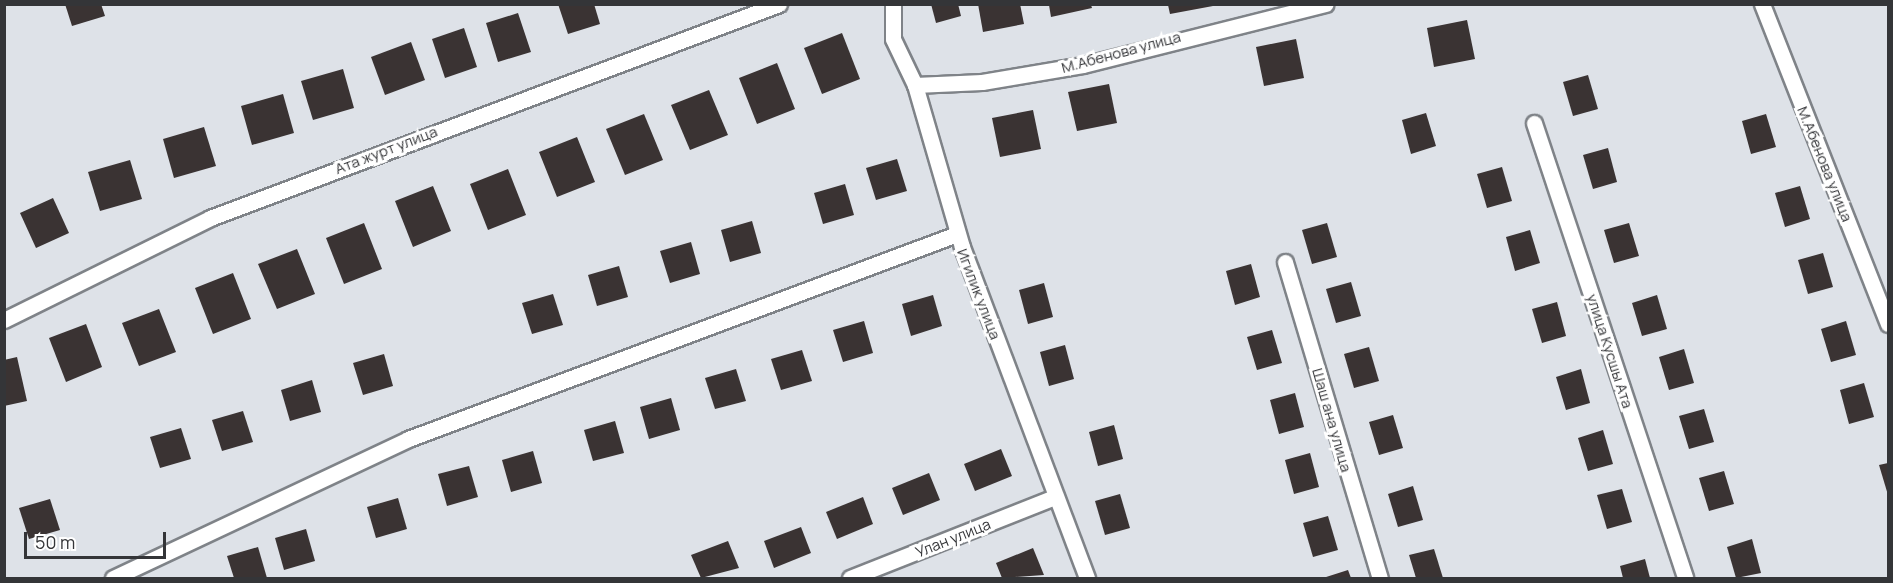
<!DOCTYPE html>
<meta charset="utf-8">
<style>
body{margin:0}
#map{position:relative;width:1893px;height:583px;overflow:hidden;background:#dee2e8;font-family:Manrope,sans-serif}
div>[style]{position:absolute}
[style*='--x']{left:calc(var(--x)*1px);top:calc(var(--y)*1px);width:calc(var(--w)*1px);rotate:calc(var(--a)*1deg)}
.building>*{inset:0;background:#3a3333}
.roads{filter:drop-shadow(2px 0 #7f8388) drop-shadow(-2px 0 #7f8388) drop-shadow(0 2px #7f8388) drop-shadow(0 -2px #7f8388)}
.street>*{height:15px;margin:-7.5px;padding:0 7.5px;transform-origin:7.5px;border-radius:7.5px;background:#fff}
span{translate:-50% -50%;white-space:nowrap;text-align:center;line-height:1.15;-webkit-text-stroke:6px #fff;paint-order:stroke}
.street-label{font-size:15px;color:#343538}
.frame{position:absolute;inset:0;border:6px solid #343538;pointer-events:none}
.scale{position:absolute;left:24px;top:532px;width:142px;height:27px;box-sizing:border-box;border:3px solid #343538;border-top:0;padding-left:8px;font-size:18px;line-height:21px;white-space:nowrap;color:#343538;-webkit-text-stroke:4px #fff;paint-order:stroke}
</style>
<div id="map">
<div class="building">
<i style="clip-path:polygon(65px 4px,101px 4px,105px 16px,72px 26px)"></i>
<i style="clip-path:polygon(558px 4px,594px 4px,600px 24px,568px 34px)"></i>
<i style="clip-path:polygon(931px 4px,958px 4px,961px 16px,936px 23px)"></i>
<i style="clip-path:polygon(978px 4px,1020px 4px,1024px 24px,983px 32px)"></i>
<i style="clip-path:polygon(1049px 5px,1091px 5px,1092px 8px,1051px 17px)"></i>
<i style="clip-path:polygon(1168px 5px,1213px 5px,1213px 6px,1170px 14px)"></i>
<i style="clip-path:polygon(518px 13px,531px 52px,498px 62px,486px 23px)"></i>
<i style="clip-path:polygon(1467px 20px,1475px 59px,1434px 67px,1427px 28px)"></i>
<i style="clip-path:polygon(464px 28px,477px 67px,445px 78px,432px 39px)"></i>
<i style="clip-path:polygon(842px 33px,860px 79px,822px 94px,804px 48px)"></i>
<i style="clip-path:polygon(1296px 39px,1304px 78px,1264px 86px,1256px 47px)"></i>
<i style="clip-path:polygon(411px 42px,425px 80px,385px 95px,371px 57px)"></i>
<i style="clip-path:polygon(777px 63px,795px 109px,757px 124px,739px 78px)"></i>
<i style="clip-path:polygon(343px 69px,354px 108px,313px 120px,301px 81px)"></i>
<i style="clip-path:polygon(1588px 75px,1598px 109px,1573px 116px,1563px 82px)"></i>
<i style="clip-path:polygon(1109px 84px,1117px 123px,1077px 131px,1068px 92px)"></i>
<i style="clip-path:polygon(709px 90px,728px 135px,690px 150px,671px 105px)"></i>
<i style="clip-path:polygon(283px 94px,294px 133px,252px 145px,241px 106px)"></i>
<i style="clip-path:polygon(1033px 110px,1041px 149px,1000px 157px,992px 118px)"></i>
<i style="clip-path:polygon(1426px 113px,1436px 146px,1411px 154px,1402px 120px)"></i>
<i style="clip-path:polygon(644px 114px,663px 160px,625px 175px,606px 129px)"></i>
<i style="clip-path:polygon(1766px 114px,1776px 147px,1751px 154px,1742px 121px)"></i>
<i style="clip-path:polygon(204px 127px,216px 166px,174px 178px,163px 139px)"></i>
<i style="clip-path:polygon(577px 137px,595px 182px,557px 197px,539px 152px)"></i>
<i style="clip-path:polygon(1608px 148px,1617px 182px,1593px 189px,1583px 155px)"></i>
<i style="clip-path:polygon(897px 159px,907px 191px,876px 200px,866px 168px)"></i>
<i style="clip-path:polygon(130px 160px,142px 199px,100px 211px,88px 172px)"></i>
<i style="clip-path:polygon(1502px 167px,1512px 201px,1487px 208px,1477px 174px)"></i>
<i style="clip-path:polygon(508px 169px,526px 215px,488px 230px,470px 184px)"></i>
<i style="clip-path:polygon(845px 184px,854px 215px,823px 224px,814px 193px)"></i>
<i style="clip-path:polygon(433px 186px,451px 231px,413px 247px,395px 201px)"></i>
<i style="clip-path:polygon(1800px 186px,1810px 219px,1785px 227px,1775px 193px)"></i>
<i style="clip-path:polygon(53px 198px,69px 233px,36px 248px,20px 213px)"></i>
<i style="clip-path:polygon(752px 221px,761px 253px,730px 262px,721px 230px)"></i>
<i style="clip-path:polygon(364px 223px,382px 269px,344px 284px,326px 238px)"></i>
<i style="clip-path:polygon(1327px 223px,1337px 257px,1312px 264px,1302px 230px)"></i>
<i style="clip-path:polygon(1629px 223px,1639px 256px,1614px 263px,1604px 230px)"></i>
<i style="clip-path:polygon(1530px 230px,1540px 263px,1515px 271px,1506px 237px)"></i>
<i style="clip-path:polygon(691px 242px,700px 274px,670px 283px,660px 251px)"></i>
<i style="clip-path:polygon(297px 249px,315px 294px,277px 309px,258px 264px)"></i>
<i style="clip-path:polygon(1823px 253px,1833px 287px,1808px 294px,1798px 260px)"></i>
<i style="clip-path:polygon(1251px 264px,1260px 297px,1235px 305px,1226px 271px)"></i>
<i style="clip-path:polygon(619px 266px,628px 297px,597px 306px,588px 275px)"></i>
<i style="clip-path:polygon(233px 273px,251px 319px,213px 334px,195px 288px)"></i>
<i style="clip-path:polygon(1351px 282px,1361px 316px,1336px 323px,1326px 289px)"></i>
<i style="clip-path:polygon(1044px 283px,1053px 317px,1028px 324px,1019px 290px)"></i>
<i style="clip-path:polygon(553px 294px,563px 325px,532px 334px,522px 303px)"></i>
<i style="clip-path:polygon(933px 295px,942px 326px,911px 336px,902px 304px)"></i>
<i style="clip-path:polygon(1657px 295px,1667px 329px,1642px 336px,1632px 303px)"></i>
<i style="clip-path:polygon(1557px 302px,1566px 336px,1542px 343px,1532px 309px)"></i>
<i style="clip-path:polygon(159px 309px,176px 352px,139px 366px,122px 323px)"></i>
<i style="clip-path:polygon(864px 321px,873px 353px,843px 362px,833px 330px)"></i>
<i style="clip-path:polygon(1846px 321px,1856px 355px,1831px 362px,1821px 329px)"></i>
<i style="clip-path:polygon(86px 324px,102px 367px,66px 382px,49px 338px)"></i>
<i style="clip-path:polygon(1272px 330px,1282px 363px,1257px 370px,1247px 337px)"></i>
<i style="clip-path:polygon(1065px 345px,1074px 379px,1049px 386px,1040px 352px)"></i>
<i style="clip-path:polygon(1369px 347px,1379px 381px,1354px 388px,1344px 354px)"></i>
<i style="clip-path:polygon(1684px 349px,1694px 383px,1669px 390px,1659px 357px)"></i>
<i style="clip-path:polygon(802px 350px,812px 381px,781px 390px,771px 359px)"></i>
<i style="clip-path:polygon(384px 354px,393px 386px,363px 395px,353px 363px)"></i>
<i style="clip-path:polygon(17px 357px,27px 401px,4px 406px,4px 360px)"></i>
<i style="clip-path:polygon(736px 369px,746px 401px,715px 409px,705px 378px)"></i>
<i style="clip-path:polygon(1581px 369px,1590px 403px,1566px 410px,1556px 377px)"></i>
<i style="clip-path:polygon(312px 380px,321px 412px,290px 421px,281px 390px)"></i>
<i style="clip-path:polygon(1864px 383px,1874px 417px,1849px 424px,1840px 390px)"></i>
<i style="clip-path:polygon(1295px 393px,1304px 427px,1279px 434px,1270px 400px)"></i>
<i style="clip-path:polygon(671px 398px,680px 430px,649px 439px,640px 407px)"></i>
<i style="clip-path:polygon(1704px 409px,1714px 442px,1689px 449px,1679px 416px)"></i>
<i style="clip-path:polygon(243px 411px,253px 442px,222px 451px,212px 420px)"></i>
<i style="clip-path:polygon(1393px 415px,1403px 448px,1379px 455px,1369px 422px)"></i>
<i style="clip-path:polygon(615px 421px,624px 453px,593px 461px,584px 430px)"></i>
<i style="clip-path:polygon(1114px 425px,1123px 459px,1098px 466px,1089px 432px)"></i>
<i style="clip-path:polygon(181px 428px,191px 459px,160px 468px,150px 437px)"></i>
<i style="clip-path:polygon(1603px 430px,1613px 464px,1588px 471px,1578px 438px)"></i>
<i style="clip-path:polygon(1001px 449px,1012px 476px,975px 491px,964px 464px)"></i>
<i style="clip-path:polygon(533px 451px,542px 483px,511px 492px,502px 460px)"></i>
<i style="clip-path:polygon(1310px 453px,1319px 487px,1294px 494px,1285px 460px)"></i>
<i style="clip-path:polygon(1888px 463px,1888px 495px,1879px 465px)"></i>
<i style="clip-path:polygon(469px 466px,478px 497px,447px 506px,438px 474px)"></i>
<i style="clip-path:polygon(1724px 471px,1734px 504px,1709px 511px,1699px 478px)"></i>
<i style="clip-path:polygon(929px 473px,940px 500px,903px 515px,892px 488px)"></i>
<i style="clip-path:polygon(1413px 486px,1423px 520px,1398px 527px,1388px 494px)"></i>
<i style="clip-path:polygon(1622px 489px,1632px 522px,1607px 529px,1597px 495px)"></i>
<i style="clip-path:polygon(1120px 494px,1130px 528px,1105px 535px,1095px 501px)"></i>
<i style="clip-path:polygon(863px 497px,873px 524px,837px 539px,826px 512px)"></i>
<i style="clip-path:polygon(398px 498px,407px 529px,376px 538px,367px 507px)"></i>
<i style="clip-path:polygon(50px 499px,60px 530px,29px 539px,19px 508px)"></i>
<i style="clip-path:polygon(1328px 516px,1338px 550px,1313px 557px,1303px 523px)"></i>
<i style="clip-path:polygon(801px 527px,811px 553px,774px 568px,764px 541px)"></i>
<i style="clip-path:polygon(306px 529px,315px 561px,284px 570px,275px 538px)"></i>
<i style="clip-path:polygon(1752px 539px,1761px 573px,1736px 578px,1727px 547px)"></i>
<i style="clip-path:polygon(728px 541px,739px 568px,701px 578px,691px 555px)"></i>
<i style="clip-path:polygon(258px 547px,267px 578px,234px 578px,227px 556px)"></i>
<i style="clip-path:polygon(1033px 548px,1044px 575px,1002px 578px,996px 563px)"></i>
<i style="clip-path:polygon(1434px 549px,1443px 578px,1416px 578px,1409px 555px)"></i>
<i style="clip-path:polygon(1645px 559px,1650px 578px,1623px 578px,1620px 566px)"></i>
<i style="clip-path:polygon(1348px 570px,1351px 578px,1323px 578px)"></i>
</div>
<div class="roads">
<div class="street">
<i style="--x:893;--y:4;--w:35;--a:90"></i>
<i style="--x:893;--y:39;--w:51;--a:64.4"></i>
<i style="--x:915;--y:85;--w:169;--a:73.8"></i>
<i style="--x:962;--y:247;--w:354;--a:69.3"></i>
<i style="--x:1762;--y:4;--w:344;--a:68.5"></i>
<i style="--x:915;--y:85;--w:67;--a:-2.6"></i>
<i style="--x:982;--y:82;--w:102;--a:-9.6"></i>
<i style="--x:1083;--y:65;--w:250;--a:-14.1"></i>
<i style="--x:1534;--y:123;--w:479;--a:71.6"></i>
<i style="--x:1285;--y:262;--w:330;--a:73.3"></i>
<i style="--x:4;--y:320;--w:230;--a:-26.3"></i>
<i style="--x:210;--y:218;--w:608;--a:-20.61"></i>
<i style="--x:113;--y:578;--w:326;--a:-25.2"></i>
<i style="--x:408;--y:439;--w:586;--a:-20.48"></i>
<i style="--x:850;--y:578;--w:220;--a:-21.6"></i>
</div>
</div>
<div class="street-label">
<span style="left:1121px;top:52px;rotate:-15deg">М.Абенова улица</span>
<span style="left:386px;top:150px;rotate:-21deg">Ата журт улица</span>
<span style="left:1825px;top:164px;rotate:68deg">М.Абенова улица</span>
<span style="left:979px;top:294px;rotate:69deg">Игилик улица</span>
<span style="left:1610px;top:351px;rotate:72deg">улица Кусшы Ата</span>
<span style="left:1332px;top:420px;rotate:74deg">Шаш ана улица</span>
<span style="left:953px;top:538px;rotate:-22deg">Улан улица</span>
</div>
<div class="frame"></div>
<div class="scale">50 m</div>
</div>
